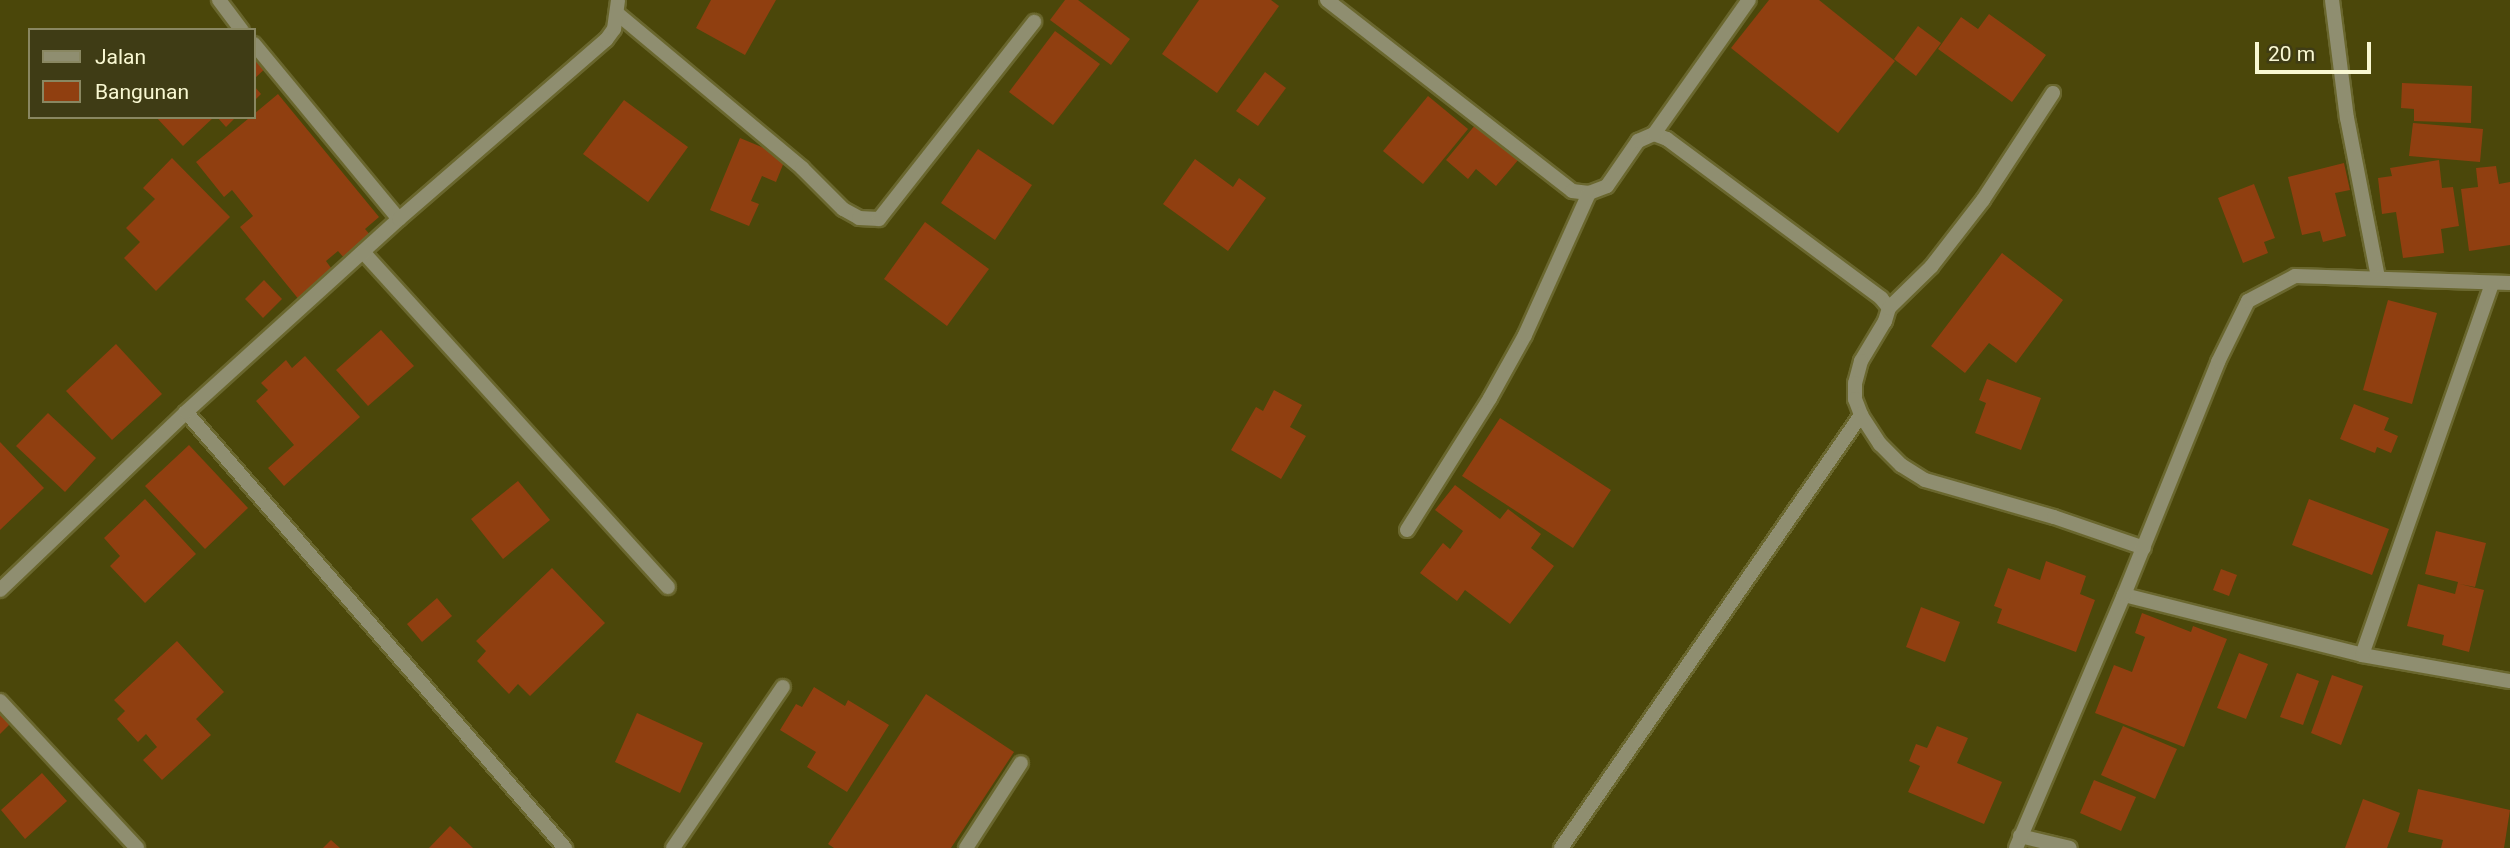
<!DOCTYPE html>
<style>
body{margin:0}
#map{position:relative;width:2510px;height:848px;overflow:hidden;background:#4b470a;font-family:Roboto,sans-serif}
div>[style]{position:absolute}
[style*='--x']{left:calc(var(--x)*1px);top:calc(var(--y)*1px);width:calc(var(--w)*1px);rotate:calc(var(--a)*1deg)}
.building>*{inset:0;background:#903f10}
.roads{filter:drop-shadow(2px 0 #6a672e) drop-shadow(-2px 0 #6a672e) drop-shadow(0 2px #6a672e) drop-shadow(0 -2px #6a672e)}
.minor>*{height:14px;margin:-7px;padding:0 7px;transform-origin:7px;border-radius:7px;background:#8f8e70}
span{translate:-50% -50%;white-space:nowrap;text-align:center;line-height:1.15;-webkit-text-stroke:7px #3f3c15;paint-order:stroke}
.legend{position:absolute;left:28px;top:28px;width:228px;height:91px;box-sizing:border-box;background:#3f3c15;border:2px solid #898761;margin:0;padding:9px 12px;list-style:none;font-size:21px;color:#f9f8d2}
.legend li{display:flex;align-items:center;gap:14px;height:35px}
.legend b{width:35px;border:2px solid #898761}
.scale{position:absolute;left:2255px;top:42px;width:116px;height:32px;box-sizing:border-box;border:4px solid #f9f8d2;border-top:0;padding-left:9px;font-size:21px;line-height:24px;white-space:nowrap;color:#f9f8d2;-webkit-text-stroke:5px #3f3c15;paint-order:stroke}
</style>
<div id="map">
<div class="building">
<i style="clip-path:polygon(711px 0,776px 0,745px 55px,696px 28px)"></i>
<i style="clip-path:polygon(1065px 0,1078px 0,1130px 39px,1111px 65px,1050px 20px)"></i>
<i style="clip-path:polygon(1199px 0,1271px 0,1279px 6px,1217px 93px,1162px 54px)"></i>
<i style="clip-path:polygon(1769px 0,1819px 0,1895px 61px,1838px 133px,1731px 48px)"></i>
<i style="clip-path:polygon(1989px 14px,2046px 55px,2012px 102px,1938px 49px,1961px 17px,1978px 29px)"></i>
<i style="clip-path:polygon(1918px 26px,1941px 43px,1916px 76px,1894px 59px)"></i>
<i style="clip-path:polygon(1055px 31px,1100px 64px,1053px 125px,1009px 92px)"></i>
<i style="clip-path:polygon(254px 50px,269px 65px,254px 79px)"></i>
<i style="clip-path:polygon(1265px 72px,1286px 88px,1258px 126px,1236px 111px)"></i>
<i style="clip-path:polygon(2402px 83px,2472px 86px,2471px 123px,2414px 121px,2414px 109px,2401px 108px)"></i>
<i style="clip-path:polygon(254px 86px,261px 94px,254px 101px)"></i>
<i style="clip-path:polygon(278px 94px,379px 217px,365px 229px,372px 237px,345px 259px,338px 251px,326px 261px,334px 272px,300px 301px,240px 227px,253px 216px,232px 190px,224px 197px,196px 162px)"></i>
<i style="clip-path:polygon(1428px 96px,1468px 129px,1423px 184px,1383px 151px)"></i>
<i style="clip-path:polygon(624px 100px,688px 147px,648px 202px,583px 154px)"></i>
<i style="clip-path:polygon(156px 117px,214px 117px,183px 146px)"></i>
<i style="clip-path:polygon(217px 117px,236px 117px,226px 127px)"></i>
<i style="clip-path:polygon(2413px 123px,2483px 129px,2480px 162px,2409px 156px)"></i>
<i style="clip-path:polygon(1476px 124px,1519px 159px,1496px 186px,1476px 169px,1468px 179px,1446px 160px)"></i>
<i style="clip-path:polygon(740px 138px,786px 157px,776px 182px,762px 176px,751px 201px,759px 204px,749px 226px,710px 210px)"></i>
<i style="clip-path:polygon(978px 149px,1032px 185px,995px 240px,941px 203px)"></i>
<i style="clip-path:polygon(172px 158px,230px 217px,156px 291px,124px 258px,140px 242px,126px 228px,155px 199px,143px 188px)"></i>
<i style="clip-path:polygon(1195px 159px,1233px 187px,1239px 178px,1266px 198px,1228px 251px,1163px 204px)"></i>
<i style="clip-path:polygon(2439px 160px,2442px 188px,2453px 187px,2459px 226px,2441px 229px,2444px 253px,2403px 258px,2396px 212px,2382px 214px,2378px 178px,2392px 176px,2390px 168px)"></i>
<i style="clip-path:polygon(2344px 163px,2350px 190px,2335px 193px,2346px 236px,2323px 242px,2320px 231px,2302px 235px,2288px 177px)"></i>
<i style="clip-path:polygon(2496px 166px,2499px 184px,2510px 182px,2510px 245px,2469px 251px,2461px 189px,2478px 187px,2476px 168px)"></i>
<i style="clip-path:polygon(2254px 184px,2275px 238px,2264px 242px,2268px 253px,2243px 263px,2218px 198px)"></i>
<i style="clip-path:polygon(925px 222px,989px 269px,947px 326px,884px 279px)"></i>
<i style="clip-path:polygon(2002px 253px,2063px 300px,2016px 363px,1989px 343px,1965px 373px,1931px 346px)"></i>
<i style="clip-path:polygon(264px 280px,282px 299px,263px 318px,245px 299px)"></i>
<i style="clip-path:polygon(2388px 300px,2437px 313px,2412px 404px,2363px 390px)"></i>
<i style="clip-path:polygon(381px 330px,414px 366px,368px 406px,336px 370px)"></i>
<i style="clip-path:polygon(116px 344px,162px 394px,112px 440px,66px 391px)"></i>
<i style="clip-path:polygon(305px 356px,360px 417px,284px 486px,268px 468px,294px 445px,256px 401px,268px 390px,261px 383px,286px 360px,292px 368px)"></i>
<i style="clip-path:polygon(1987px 379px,2041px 398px,2021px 450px,1975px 433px,1986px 403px,1979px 400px)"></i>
<i style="clip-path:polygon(1274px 390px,1302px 405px,1290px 427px,1306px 436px,1281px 479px,1231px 450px,1256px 407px,1263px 411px)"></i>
<i style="clip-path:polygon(2354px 404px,2389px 418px,2384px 430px,2398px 436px,2391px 453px,2377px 447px,2375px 453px,2340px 439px)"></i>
<i style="clip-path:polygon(48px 413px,96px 458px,65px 492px,16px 446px)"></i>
<i style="clip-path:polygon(1500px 418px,1611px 490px,1573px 548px,1462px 476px)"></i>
<i style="clip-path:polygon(0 442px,44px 488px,0 530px)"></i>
<i style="clip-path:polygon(189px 445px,248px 508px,205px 549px,145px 486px)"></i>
<i style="clip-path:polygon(518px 481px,550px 520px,503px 559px,471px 519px)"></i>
<i style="clip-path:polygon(1455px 485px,1500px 519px,1508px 509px,1541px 534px,1531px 548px,1554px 566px,1510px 624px,1465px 590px,1457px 601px,1420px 573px,1443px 543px,1450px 549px,1463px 531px,1435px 510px)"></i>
<i style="clip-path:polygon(145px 499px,196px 554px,145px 603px,110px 566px,120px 556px,104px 538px)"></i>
<i style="clip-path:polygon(2309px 499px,2389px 529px,2372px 575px,2292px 545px)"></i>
<i style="clip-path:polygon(2436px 531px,2486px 543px,2475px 587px,2460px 584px,2484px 590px,2469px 652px,2442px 645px,2444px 635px,2407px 626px,2418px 584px,2455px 594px,2458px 582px,2425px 574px)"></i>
<i style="clip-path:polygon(2046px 561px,2086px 576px,2080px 594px,2095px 600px,2076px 652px,1997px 623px,2002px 609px,1994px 606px,2008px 568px,2040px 580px)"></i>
<i style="clip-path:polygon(552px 568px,605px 623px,530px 696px,518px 684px,509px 694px,477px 661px,486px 651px,476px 641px)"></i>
<i style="clip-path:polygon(2221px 569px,2237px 575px,2229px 596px,2213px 590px)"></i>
<i style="clip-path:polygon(437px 598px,452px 616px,422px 642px,407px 624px)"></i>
<i style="clip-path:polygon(1921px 607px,1960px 622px,1945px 662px,1906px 647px)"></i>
<i style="clip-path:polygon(2142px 613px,2191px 632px,2193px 626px,2227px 639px,2184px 747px,2095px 713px,2114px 665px,2132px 672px,2145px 637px,2135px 633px)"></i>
<i style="clip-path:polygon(177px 641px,224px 692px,196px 719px,211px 735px,162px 780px,143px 760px,157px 747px,146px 734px,138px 742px,117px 719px,125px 711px,114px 700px)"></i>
<i style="clip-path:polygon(2239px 653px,2268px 664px,2246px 719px,2217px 708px)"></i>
<i style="clip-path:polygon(2297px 673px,2319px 681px,2303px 725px,2280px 717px)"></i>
<i style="clip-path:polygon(2332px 675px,2363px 686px,2341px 745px,2311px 733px)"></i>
<i style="clip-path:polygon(814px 687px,845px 706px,848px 700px,889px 725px,847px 792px,807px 767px,816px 752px,780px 730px,796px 704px,802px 707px)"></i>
<i style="clip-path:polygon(926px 694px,1014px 752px,951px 848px,834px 848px,828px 844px)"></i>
<i style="clip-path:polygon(637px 713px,703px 743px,680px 793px,615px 762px)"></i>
<i style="clip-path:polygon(0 714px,10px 724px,0 734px)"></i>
<i style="clip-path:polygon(1937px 726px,1968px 738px,1957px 763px,2002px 782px,1984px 824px,1908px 792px,1920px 766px,1909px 761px,1916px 744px,1927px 748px)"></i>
<i style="clip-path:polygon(2123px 726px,2177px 749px,2155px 799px,2101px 775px)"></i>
<i style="clip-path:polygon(42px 773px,67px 801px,25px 839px,1px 810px)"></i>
<i style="clip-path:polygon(2094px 780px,2136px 797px,2121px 831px,2080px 813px)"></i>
<i style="clip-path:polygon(2418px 789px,2510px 810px,2504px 848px,2441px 848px,2443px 840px,2408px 832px)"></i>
<i style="clip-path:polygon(2363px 799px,2400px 813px,2387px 848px,2345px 848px)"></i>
<i style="clip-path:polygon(450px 826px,473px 848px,429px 848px)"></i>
<i style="clip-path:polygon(331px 840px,340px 848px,323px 848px)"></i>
</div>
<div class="roads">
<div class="minor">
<i style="--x:219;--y:0;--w:38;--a:53"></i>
<i style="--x:1327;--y:0;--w:311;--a:37.9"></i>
<i style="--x:1572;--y:191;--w:17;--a:7"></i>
<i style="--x:1589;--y:193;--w:19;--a:-21"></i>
<i style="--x:1607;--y:186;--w:55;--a:-55.4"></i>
<i style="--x:1638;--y:141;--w:17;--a:-24"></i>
<i style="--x:1654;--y:134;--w:14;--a:21"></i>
<i style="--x:1667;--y:139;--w:267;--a:36.6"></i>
<i style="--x:1881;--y:298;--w:13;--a:51"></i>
<i style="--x:1889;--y:308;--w:14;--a:107"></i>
<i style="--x:1885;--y:321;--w:47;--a:121"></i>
<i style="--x:1861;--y:361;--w:23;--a:105"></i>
<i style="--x:1855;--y:383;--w:16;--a:90"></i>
<i style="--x:1855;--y:399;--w:17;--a:69"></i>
<i style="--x:1861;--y:415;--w:35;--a:57"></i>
<i style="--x:1880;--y:444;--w:30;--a:45"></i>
<i style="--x:1901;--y:465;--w:28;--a:32"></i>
<i style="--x:1925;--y:480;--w:134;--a:16"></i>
<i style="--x:2054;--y:517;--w:95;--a:19"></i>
<i style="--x:2332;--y:0;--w:119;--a:82.8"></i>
<i style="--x:2347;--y:118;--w:163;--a:79"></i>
<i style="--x:618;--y:14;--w:240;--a:39.9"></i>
<i style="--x:802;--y:168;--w:58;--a:45"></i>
<i style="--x:843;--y:209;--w:18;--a:29"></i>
<i style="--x:859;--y:218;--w:20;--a:3"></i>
<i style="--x:879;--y:219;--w:251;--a:-51.8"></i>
<i style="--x:254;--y:44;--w:227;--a:50.4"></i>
<i style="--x:1654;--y:134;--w:164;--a:-54.7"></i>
<i style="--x:363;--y:252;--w:453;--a:47.7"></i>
<i style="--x:1889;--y:308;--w:59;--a:-44.3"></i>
<i style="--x:1931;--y:267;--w:85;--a:-52.2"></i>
<i style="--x:1983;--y:200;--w:128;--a:-56.8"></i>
<i style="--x:186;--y:412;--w:578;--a:49"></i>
<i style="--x:1407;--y:530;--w:156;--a:-57.8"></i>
<i style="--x:1490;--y:398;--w:72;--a:-60.9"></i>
<i style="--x:1525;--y:335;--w:156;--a:-65.7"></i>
<i style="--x:0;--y:590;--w:257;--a:-43.7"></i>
<i style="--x:186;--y:412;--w:287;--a:-42.2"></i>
<i style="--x:399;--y:219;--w:274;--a:-40.9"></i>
<i style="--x:606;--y:40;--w:14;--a:-54"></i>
<i style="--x:614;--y:29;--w:29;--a:-82"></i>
<i style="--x:2124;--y:595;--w:245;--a:14.1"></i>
<i style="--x:2362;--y:655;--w:150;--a:10"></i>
<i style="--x:2362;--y:655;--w:394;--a:-70.7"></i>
<i style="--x:0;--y:701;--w:201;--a:47"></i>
<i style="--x:2020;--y:836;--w:51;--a:13.5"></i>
<i style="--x:673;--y:848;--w:195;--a:-55.7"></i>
<i style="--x:966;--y:848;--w:101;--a:-57.1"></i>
<i style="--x:1561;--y:848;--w:527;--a:-55.28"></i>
<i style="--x:2016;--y:848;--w:275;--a:-66.9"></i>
<i style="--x:2124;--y:595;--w:251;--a:-68"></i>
<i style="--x:2218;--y:362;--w:68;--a:-63.8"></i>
<i style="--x:2248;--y:301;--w:53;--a:-28"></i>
<i style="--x:2295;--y:276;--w:215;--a:1.9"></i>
</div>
</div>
<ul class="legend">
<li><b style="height:9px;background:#8f8e70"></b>Jalan</li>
<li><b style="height:19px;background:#903f10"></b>Bangunan</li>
</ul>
<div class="scale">20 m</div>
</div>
